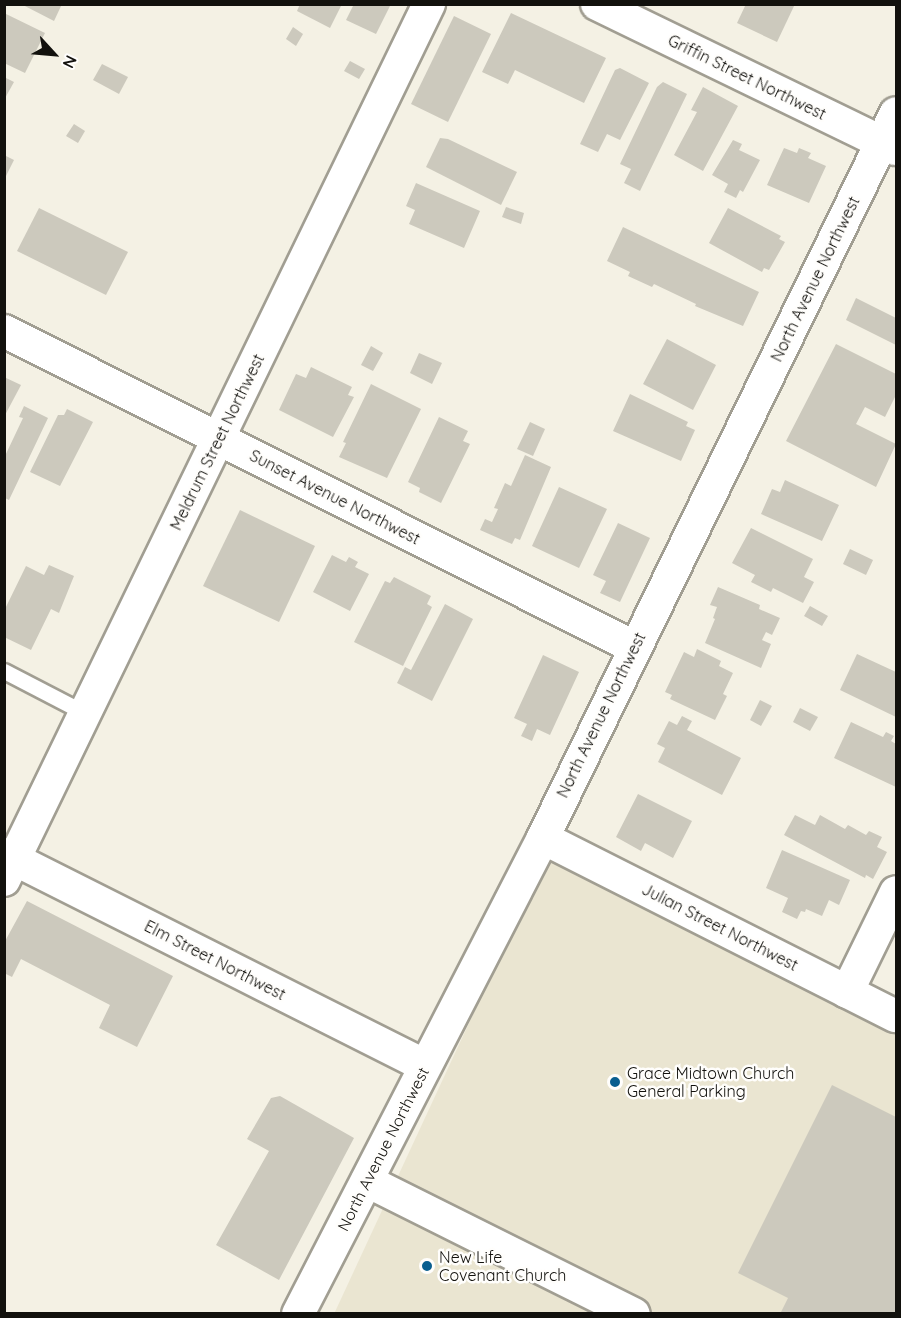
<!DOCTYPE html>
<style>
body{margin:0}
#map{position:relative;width:901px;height:1318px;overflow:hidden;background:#f4f1e4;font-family:Quicksand,sans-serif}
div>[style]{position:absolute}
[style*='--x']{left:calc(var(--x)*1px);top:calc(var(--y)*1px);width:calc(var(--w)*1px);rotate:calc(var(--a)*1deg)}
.built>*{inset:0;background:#eae5d1}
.building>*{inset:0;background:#ccc9bd}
.roads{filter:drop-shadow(2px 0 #a19e92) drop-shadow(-2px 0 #a19e92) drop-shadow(0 2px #a19e92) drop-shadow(0 -2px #a19e92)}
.lane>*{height:15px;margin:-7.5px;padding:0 7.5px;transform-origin:7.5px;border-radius:7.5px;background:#fff}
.street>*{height:32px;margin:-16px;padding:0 16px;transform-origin:16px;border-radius:16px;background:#fff}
.dots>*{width:16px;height:16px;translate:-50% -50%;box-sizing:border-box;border:3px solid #fffefc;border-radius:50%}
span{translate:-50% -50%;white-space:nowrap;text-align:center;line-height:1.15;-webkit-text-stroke:5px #fffefc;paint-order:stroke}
.street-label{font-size:16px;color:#12110d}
.poi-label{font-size:16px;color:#12110d}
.left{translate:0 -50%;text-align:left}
.frame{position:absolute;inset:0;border:6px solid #12110d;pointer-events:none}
.north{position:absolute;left:24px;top:24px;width:60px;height:60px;-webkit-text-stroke:4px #fffefc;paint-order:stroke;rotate:116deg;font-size:16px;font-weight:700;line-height:24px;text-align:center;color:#12110d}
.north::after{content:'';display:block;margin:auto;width:21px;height:27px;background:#12110d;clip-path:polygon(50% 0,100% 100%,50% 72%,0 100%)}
</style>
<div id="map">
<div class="built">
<i style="clip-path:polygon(551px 860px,896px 1032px,896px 1313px,334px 1314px,540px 870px)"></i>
</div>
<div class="building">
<i style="clip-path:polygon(21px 4px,62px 4px,54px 21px)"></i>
<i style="clip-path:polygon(300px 4px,342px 4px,330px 28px,297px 11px)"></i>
<i style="clip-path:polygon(354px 4px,391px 4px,376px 34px,346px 20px)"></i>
<i style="clip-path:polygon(746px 4px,795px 4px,777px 42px,737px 23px)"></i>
<i style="clip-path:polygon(4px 13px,45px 33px,25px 73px,4px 63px)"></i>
<i style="clip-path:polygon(511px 13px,606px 58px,584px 103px,515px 70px,508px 84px,482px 72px)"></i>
<i style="clip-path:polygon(454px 16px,491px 34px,448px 122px,411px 104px)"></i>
<i style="clip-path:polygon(293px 27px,303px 34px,296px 46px,286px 39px)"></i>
<i style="clip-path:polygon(350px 61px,365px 69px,359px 79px,344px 71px)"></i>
<i style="clip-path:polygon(102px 64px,128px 77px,119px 94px,93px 80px)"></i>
<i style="clip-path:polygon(620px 68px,649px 83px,620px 140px,607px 134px,598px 152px,580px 144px,615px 70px)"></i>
<i style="clip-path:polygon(4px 77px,14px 82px,4px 100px)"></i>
<i style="clip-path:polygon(663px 82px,687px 94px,640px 191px,624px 183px,631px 169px,620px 164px,657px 87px)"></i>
<i style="clip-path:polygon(703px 87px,738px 106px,703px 171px,674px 155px,697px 112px,691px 110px)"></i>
<i style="clip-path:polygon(74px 124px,85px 131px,78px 143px,66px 136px)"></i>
<i style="clip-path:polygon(440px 138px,448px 139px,517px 172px,501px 205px,426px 167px)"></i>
<i style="clip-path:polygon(733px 140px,742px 144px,739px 150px,760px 160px,743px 192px,740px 190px,736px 198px,724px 192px,728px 184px,712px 175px)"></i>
<i style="clip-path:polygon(784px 148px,797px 153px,799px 148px,811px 153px,808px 158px,826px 166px,809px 203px,767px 185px)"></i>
<i style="clip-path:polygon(4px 155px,14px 160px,4px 180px)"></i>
<i style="clip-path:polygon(416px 183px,480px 211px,464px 248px,409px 224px,415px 210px,406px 206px)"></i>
<i style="clip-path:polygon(506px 207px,524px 213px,521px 224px,502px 217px)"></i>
<i style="clip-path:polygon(39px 208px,128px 252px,106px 295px,17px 251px)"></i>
<i style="clip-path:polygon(728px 208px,781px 236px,779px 239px,785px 242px,769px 270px,764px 268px,762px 272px,709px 243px)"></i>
<i style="clip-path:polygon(623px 227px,759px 292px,743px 326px,695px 306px,696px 304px,654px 284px,652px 287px,628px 276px,630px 272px,607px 261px)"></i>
<i style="clip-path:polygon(856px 298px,896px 318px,896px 345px,846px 320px)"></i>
<i style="clip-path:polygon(667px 339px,716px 365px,693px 410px,643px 384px)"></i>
<i style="clip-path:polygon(836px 344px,896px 374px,896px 395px,885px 417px,865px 407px,856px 424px,896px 444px,876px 487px,786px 441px)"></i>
<i style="clip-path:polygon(371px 346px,383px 353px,373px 371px,361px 365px)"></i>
<i style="clip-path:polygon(419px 353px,442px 363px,432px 384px,410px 373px)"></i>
<i style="clip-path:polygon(311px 367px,352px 387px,348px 395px,354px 397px,333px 437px,279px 410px,296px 374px,306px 378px)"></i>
<i style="clip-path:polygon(4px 377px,21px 385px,4px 417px)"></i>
<i style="clip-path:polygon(371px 384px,421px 409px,387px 478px,339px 457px,346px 443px,343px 442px)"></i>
<i style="clip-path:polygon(630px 394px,688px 422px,686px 426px,695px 430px,681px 461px,613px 431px)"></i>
<i style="clip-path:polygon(24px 406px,48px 418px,9px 500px,5px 498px,5px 456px,23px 418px,19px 417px)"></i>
<i style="clip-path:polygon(67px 409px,93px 422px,60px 486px,30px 472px,58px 415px,64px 415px)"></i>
<i style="clip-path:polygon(439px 417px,468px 431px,463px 441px,470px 444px,441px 503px,419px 492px,420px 488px,408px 482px)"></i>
<i style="clip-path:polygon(530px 422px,545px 429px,533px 456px,517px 449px)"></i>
<i style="clip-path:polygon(525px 455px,551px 467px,520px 540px,515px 538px,512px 544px,480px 530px,485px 519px,492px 522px,498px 509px,494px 508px,505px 483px,511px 486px)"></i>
<i style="clip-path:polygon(785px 480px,839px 505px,822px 541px,761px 514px,772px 489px,780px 492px)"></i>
<i style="clip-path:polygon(559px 487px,607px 509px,579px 568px,532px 546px)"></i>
<i style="clip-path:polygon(240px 510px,315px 546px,279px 622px,203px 586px)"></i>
<i style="clip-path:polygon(618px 523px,650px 538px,620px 602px,600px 593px,606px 581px,593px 575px)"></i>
<i style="clip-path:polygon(751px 528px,813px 559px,804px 577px,814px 582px,803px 603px,773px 588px,771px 592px,751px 582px,755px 575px,732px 563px)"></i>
<i style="clip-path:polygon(850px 549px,873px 560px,866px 575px,843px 564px)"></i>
<i style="clip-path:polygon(332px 555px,346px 562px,349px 557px,358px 562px,355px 567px,369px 574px,350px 611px,313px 592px)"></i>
<i style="clip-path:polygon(49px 565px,74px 576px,59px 613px,51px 609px,31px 650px,4px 637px,4px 611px,26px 566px,44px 575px)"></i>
<i style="clip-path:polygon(394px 577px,431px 596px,427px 604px,432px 607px,403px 666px,354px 642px,385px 581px,390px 583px)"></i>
<i style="clip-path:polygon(718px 587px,760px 605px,759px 609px,780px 618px,772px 635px,766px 632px,762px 640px,771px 644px,761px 668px,705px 643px,715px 619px,713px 618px,717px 607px,710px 605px)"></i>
<i style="clip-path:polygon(445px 604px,473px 619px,432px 701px,397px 683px,405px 667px,411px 670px)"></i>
<i style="clip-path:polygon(810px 606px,828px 616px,822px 626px,804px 616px)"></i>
<i style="clip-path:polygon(697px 649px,721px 661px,719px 666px,733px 673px,723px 694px,727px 696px,715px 720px,670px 699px,672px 695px,665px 692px,684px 652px,694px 657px)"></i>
<i style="clip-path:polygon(857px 654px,896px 672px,896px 717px,840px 690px)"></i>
<i style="clip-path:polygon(543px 655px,579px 672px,550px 735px,537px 729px,532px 741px,521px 736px,527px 724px,514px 718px)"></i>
<i style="clip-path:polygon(760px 700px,772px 706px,761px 726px,750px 720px)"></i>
<i style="clip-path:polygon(800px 708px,818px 717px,810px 731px,793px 722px)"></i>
<i style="clip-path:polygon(682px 716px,692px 721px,687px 730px,741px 758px,722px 795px,658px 762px,665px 748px,657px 744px,669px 721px,677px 725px)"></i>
<i style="clip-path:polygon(851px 722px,883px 737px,886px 732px,894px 736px,891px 741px,896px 744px,896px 787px,834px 758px)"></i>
<i style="clip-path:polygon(638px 794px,692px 821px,673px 858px,645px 843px,641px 851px,616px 837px)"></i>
<i style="clip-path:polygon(795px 815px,815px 825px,820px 815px,845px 829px,848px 825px,866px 835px,869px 831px,882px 837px,877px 847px,887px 852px,873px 879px,866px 875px,865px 878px,784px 835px)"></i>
<i style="clip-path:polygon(782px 850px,850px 880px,839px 905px,829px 900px,822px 916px,806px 909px,805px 912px,801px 911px,797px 919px,782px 912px,788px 898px,766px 888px)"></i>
<i style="clip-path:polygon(27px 901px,173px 976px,137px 1047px,99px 1028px,110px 1005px,21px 959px,12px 977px,4px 973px,4px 943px)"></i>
<i style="clip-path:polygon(832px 1085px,896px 1117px,896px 1314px,780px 1314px,788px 1298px,738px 1273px)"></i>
<i style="clip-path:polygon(280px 1096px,354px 1138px,279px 1280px,216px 1245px,269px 1151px,247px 1139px,271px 1098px)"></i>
</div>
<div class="roads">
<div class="lane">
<i style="--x:4;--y:671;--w:91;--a:27.4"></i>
</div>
<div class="street">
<i style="--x:597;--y:4;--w:332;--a:25.9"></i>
<i style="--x:4;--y:331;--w:705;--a:26.64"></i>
<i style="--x:543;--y:838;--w:395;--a:26.8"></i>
<i style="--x:4;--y:854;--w:471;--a:26.7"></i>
<i style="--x:4;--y:880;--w:974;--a:-64.12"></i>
<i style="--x:847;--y:992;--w:111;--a:-63.9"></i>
<i style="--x:367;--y:1181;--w:298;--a:26.5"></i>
<i style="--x:298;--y:1314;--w:535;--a:-62.76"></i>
<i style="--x:543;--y:838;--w:806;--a:-64.04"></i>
</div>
</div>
<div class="dots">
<i style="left:615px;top:1082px;background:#095e8f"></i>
<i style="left:427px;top:1266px;background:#095e8f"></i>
</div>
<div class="street-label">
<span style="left:747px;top:77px;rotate:26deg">Griffin Street Northwest</span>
<span style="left:815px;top:279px;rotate:-64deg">North Avenue Northwest</span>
<span style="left:217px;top:442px;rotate:-64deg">Meldrum Street Northwest</span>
<span style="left:335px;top:497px;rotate:27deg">Sunset Avenue Northwest</span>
<span style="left:601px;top:715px;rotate:-64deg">North Avenue Northwest</span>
<span style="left:720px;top:927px;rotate:27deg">Julian Street Northwest</span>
<span style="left:215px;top:960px;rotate:27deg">Elm Street Northwest</span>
<span style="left:383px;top:1149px;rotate:-63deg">North Avenue Northwest</span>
</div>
<div class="poi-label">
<span class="left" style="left:627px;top:1082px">Grace Midtown Church<br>General Parking</span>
<span class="left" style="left:439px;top:1266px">New Life<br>Covenant Church</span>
</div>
<div class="frame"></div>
<div class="north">N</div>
</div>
